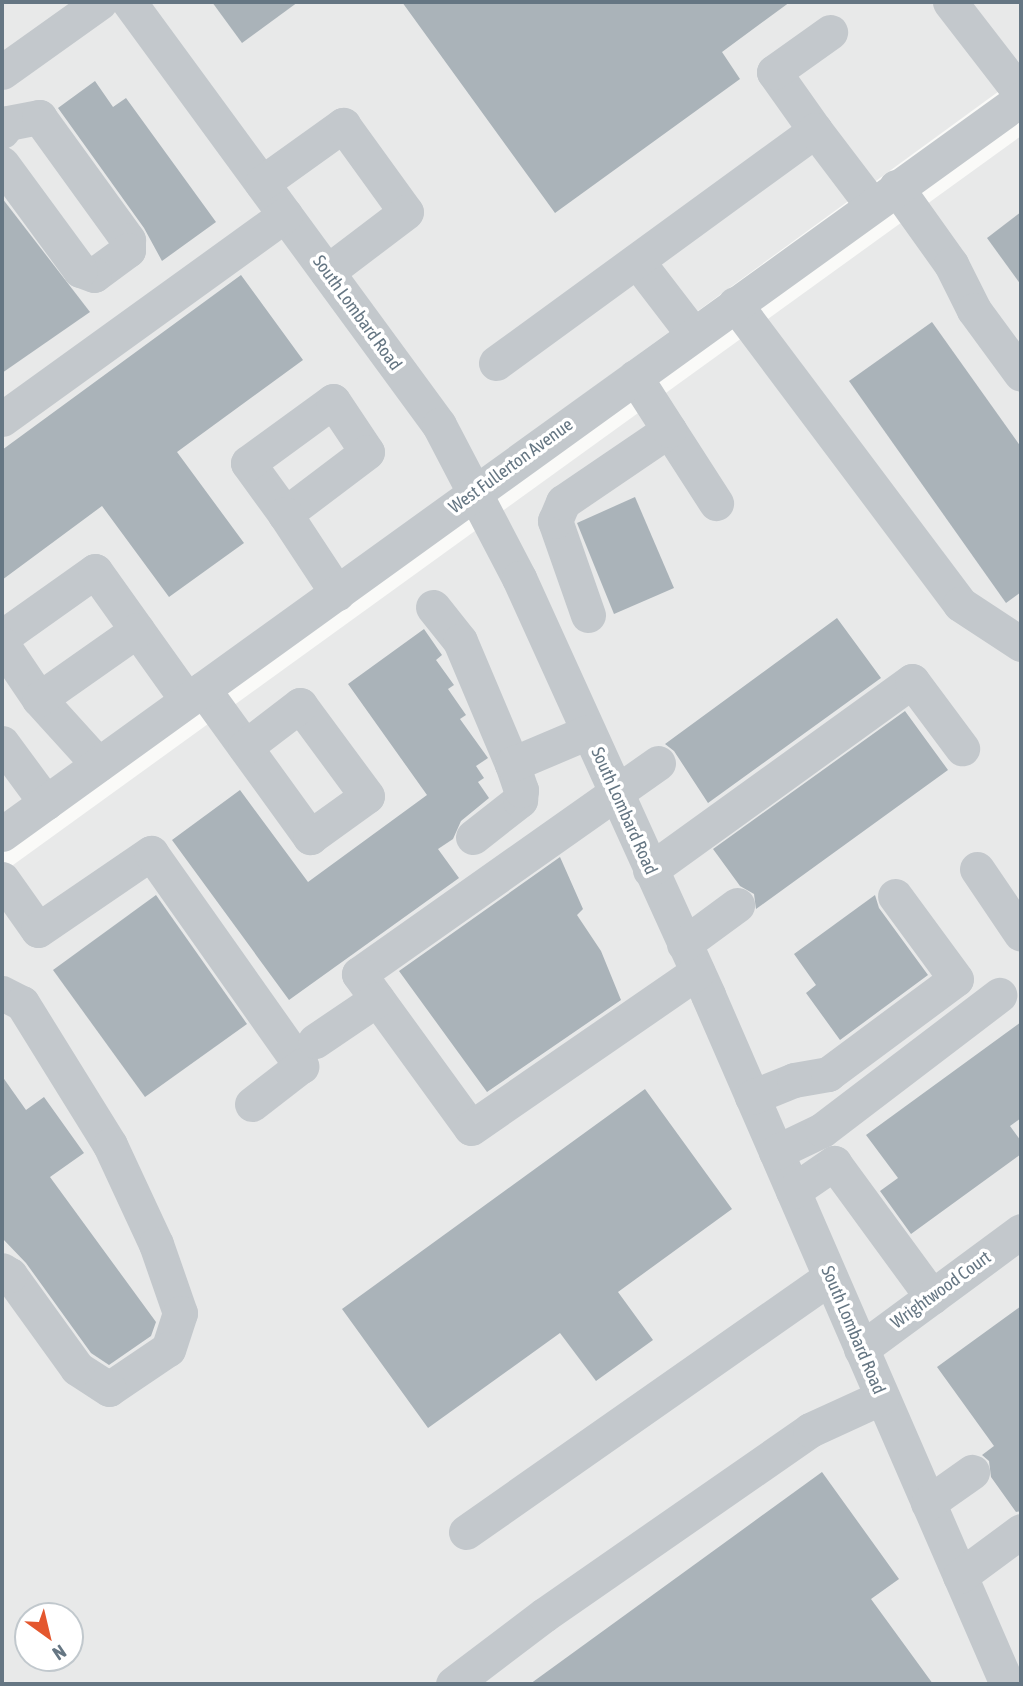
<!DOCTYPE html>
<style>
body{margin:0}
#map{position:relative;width:1023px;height:1686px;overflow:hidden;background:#fafaf8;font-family:"Asap Condensed",sans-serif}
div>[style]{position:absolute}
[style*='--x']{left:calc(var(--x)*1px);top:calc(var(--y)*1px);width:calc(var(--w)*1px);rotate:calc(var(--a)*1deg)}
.built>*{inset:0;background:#e8e9e9}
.building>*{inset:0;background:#aab3b9}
.minor>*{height:35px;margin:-17.5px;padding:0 17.5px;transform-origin:17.5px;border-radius:17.5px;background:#c3c8cc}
span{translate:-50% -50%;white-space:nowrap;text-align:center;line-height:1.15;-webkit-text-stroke:7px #fff;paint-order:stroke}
.street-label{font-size:18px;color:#657683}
.frame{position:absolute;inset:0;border:4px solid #657683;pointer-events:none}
.north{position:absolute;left:14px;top:1602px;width:70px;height:70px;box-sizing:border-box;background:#fff;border:2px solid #c1c8cd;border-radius:50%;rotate:146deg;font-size:19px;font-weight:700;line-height:28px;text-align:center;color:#657683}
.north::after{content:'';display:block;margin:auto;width:24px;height:32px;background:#e4572e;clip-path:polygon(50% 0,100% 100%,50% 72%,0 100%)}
</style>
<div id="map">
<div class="built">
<i style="clip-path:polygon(2px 2px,1021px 2px,1021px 75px,2px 819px)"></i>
<i style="clip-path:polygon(evenodd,1021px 136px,1021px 1684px,2px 1684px,2px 873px,1021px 136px,28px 1616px,70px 1616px,70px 1658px,28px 1658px,28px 1616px)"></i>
</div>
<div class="building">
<i style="clip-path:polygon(212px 2px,298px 2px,242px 43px)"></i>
<i style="clip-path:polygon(402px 2px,790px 2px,722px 52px,740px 79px,555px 213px)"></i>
<i style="clip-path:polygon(95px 81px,113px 107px,126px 98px,216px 222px,162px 261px,144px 228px,58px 108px)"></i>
<i style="clip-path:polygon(2px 198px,90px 312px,2px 373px)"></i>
<i style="clip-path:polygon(1021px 212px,1021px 285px,987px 238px)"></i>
<i style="clip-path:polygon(241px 275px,303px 360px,177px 452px,244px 543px,169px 597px,102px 506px,2px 580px,2px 450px)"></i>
<i style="clip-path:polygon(932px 322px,1021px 447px,1021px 592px,1006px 603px,849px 381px)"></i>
<i style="clip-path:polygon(635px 497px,674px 588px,614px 614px,577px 523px)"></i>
<i style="clip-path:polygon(837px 618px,881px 678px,708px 803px,674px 751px,665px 744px)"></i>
<i style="clip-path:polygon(424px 629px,442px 655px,436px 660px,454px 685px,448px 689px,466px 715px,460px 719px,488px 758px,476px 766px,484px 778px,478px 782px,489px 798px,461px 821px,453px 839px,438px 849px,459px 878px,289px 1000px,172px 840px,240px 790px,308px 882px,427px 795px,348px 684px)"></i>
<i style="clip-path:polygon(905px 711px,948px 770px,756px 909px,754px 894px,740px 886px,713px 849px)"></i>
<i style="clip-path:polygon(560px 857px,583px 909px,577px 915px,601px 951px,621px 1000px,487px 1092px,399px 971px)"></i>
<i style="clip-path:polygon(156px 895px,247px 1024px,145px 1097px,53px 970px)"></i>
<i style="clip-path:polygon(875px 895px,879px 908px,928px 975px,840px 1040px,806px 993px,816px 985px,794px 954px)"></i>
<i style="clip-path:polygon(1021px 1022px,1021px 1118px,1010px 1126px,1021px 1141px,1021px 1154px,911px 1234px,880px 1191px,898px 1178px,866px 1135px)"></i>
<i style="clip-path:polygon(2px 1076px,26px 1110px,44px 1097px,84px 1153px,50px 1177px,156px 1322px,151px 1336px,109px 1365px,91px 1353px,26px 1263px,2px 1238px)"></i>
<i style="clip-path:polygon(645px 1089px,732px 1209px,618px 1292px,653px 1340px,596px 1381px,560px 1333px,428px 1428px,342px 1309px)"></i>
<i style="clip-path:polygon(1021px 1306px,1021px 1511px,1016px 1512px,991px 1477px,989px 1461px,982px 1455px,994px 1446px,937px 1367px)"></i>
<i style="clip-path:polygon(822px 1472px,899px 1579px,871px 1599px,933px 1684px,530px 1684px)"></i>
</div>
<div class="minor">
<i style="--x:129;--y:2;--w:524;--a:53.76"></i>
<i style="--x:439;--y:425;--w:173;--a:62.4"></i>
<i style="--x:519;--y:578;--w:458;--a:65.6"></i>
<i style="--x:708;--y:995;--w:751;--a:66.54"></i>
<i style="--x:950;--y:2;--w:116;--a:52.3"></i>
<i style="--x:2;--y:72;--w:120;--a:-35.5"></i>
<i style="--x:815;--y:130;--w:71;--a:-125.3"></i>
<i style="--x:774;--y:72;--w:69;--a:-35.5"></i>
<i style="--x:2;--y:131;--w:10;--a:-53"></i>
<i style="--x:8;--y:123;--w:32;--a:-11"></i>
<i style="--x:39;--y:117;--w:152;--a:54.1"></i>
<i style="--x:128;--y:240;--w:10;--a:90"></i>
<i style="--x:128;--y:250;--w:42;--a:143.7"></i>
<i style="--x:94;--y:275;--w:15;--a:-160"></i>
<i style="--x:80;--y:270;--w:132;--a:-126.3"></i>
<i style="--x:262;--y:183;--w:100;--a:-35.6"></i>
<i style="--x:343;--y:125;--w:107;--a:54.1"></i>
<i style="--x:406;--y:212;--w:99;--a:142.8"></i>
<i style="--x:896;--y:187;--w:95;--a:54.5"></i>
<i style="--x:951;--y:264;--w:51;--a:63.4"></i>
<i style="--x:974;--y:310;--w:79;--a:53.7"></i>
<i style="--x:637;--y:261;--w:92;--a:52.5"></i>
<i style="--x:735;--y:304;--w:375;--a:53.1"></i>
<i style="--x:960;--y:604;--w:73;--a:33.3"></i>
<i style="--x:496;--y:363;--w:395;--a:-36.1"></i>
<i style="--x:815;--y:130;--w:94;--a:52.8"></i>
<i style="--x:2;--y:419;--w:349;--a:-35.8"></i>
<i style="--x:669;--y:430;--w:87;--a:57.2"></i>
<i style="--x:285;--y:514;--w:63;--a:-126"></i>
<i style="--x:248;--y:463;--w:105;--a:-36.1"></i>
<i style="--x:333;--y:401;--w:61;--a:56.3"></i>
<i style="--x:367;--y:452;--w:103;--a:142.9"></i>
<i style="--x:285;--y:514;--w:95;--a:56.6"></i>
<i style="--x:433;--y:607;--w:43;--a:51.5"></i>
<i style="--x:460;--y:641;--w:134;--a:67.1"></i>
<i style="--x:588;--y:615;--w:100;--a:-109.3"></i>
<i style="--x:555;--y:521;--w:21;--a:-67"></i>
<i style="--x:563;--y:502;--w:128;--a:-34.2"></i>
<i style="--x:669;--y:430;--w:63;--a:-122.7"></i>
<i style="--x:2;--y:637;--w:114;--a:-35.4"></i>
<i style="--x:95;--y:571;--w:158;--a:54.5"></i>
<i style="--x:2;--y:644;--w:66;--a:56.1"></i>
<i style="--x:39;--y:699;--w:88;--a:47.8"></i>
<i style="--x:203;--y:689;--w:183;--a:54.1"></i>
<i style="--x:310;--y:837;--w:70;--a:-35.7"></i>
<i style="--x:367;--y:796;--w:113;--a:-126.4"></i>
<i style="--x:300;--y:705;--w:69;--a:142.6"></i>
<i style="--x:39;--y:699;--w:120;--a:-35.1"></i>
<i style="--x:2;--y:743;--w:74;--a:53.7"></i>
<i style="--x:658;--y:763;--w:366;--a:144.8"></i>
<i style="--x:359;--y:974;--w:190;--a:54"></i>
<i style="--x:471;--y:1128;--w:275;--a:-34.6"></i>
<i style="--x:2;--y:834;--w:1256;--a:-35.8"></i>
<i style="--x:473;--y:837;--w:60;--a:-38.2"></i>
<i style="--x:520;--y:800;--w:10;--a:-84"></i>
<i style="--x:521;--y:790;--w:28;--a:-109"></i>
<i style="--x:512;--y:764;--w:82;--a:-22.8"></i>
<i style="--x:977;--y:869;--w:78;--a:55.9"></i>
<i style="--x:650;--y:870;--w:323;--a:-35.8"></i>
<i style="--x:912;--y:681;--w:84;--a:53.3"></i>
<i style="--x:2;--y:879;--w:62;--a:54.8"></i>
<i style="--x:38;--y:930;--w:137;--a:-34.3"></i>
<i style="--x:151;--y:853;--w:261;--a:54.8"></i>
<i style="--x:301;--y:1066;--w:62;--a:142.2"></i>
<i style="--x:684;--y:944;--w:66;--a:-36.3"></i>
<i style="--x:2;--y:993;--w:22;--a:27"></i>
<i style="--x:22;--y:1003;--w:167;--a:58.2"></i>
<i style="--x:110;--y:1145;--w:109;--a:65.1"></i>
<i style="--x:156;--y:1244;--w:73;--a:70.8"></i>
<i style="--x:180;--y:1313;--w:38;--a:108"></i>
<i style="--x:168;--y:1349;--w:71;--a:145.9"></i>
<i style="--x:109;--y:1389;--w:38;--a:-147"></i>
<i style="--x:77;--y:1368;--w:115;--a:-125.8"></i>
<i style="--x:10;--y:1275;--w:9;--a:-148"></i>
<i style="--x:315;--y:1041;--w:75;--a:-34.1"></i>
<i style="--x:752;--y:1097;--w:45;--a:-22"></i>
<i style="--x:794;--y:1080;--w:35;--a:-10"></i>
<i style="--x:828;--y:1074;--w:159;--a:-36.6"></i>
<i style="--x:956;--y:979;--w:103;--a:-126.3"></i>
<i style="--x:776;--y:1152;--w:51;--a:-25.6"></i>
<i style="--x:822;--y:1130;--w:223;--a:-37.3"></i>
<i style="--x:793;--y:1191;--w:50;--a:-34.3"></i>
<i style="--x:834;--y:1163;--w:166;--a:53.8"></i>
<i style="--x:861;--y:1349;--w:199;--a:-36.4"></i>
<i style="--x:928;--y:1503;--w:54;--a:-35.2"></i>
<i style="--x:466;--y:1532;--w:444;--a:-35"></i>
<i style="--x:960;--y:1576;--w:76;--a:-36.4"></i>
<i style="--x:453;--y:1684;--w:114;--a:-37.2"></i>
<i style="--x:544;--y:1615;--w:324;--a:-34.8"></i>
<i style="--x:810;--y:1430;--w:79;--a:-24.6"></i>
</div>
<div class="street-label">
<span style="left:357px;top:313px;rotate:54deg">South Lombard Road</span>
<span style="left:511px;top:466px;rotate:-36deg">West Fullerton Avenue</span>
<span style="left:624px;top:811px;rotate:66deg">South Lombard Road</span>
<span style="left:941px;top:1290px;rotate:-36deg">Wrightwood Court</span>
<span style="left:853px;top:1330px;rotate:67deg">South Lombard Road</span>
</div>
<div class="frame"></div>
<div class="north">N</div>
</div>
